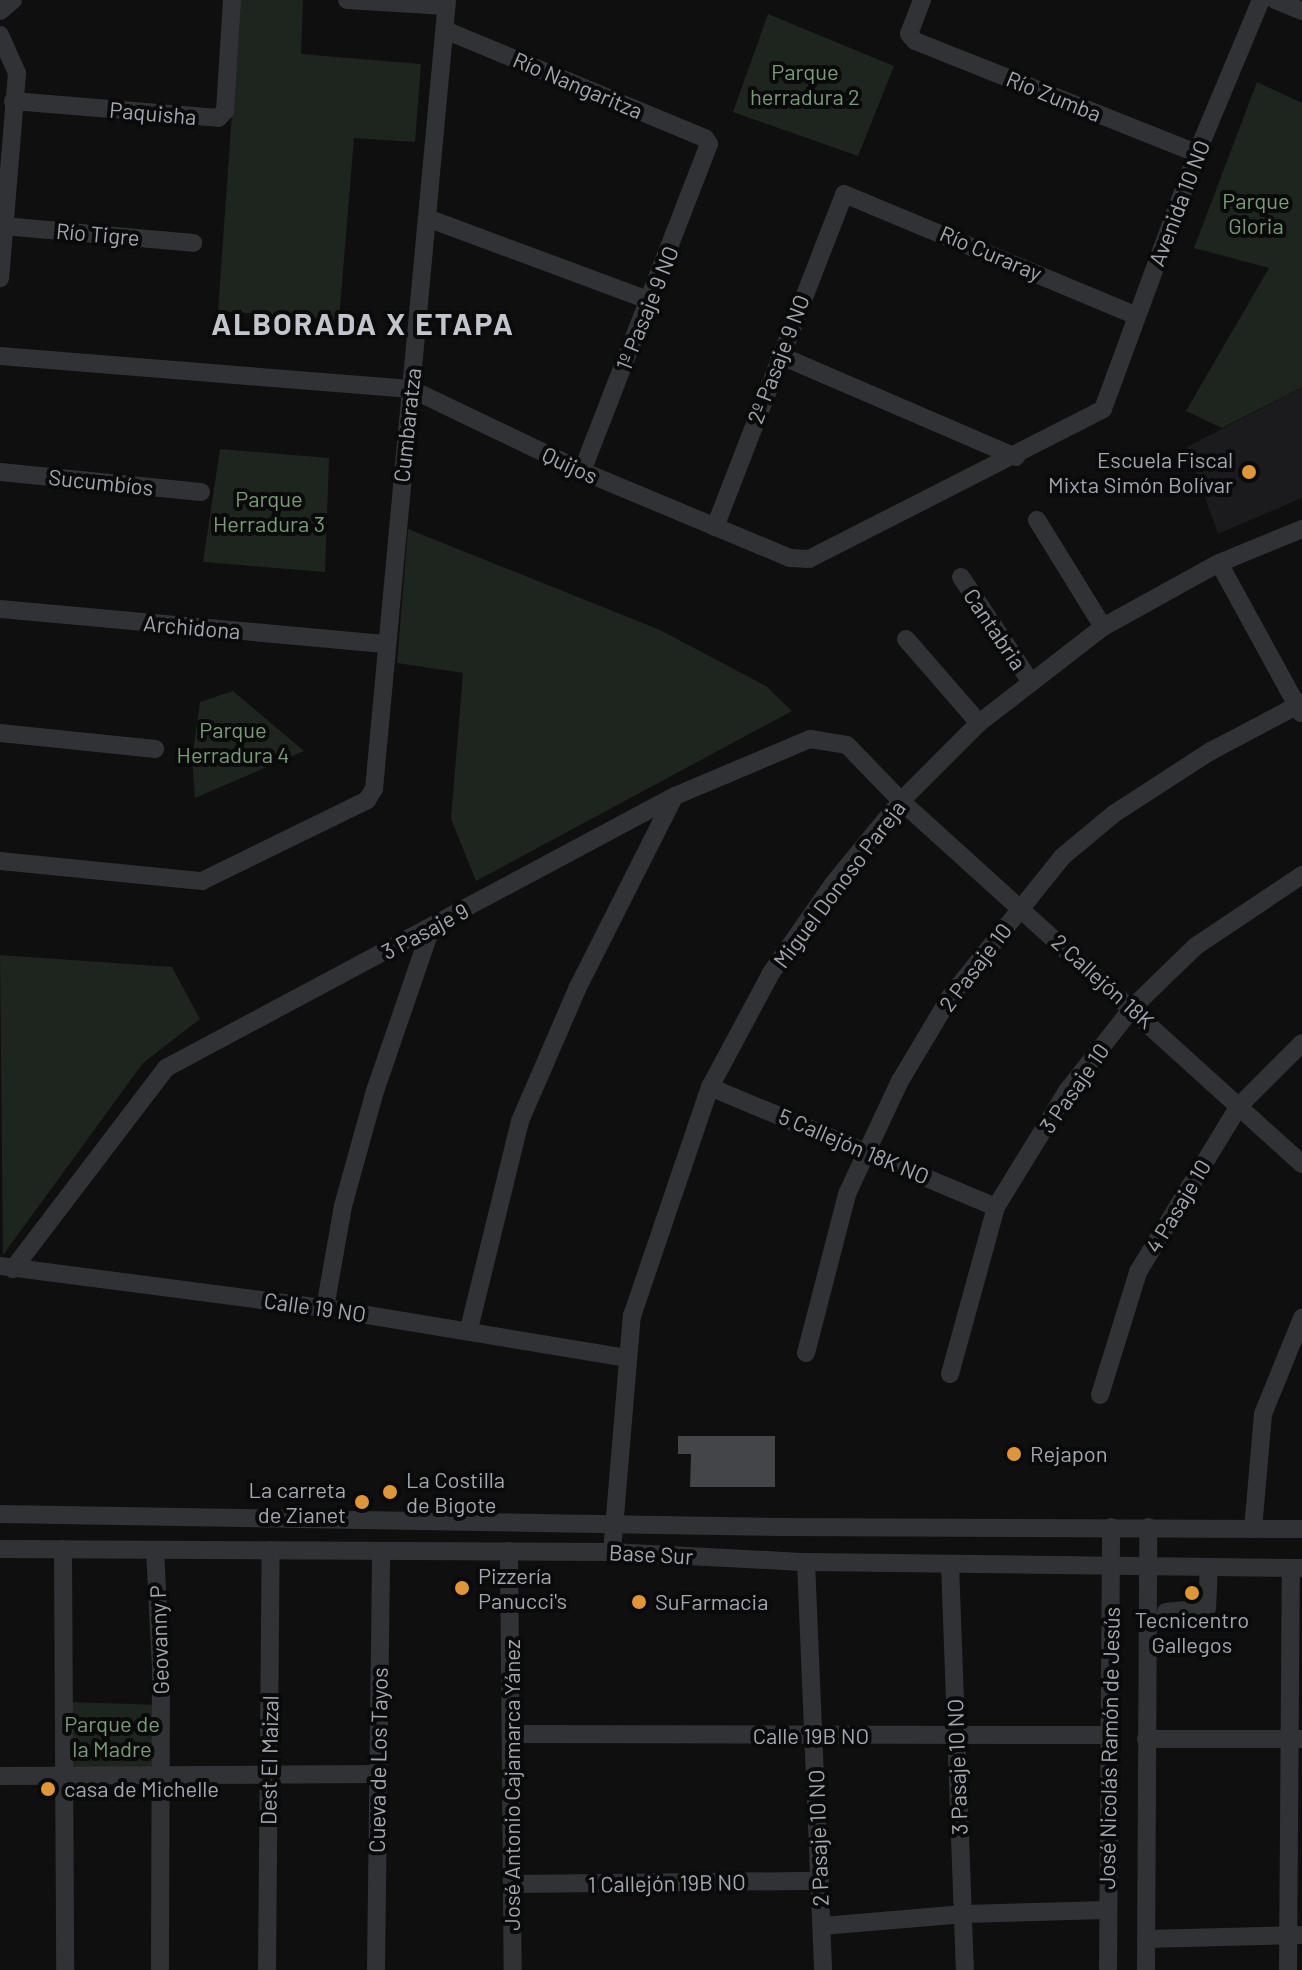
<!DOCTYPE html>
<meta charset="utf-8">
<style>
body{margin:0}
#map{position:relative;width:1302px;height:1970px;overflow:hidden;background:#0f0f10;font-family:Barlow,sans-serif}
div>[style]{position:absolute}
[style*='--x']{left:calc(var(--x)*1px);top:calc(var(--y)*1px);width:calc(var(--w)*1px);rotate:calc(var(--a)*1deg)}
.built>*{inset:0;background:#1b1b1d}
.green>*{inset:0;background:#1e241e}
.building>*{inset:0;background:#434548}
.minor>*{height:18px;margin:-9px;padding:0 9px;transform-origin:9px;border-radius:9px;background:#313235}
.dots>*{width:22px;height:22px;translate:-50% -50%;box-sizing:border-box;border:4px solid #0a0a0b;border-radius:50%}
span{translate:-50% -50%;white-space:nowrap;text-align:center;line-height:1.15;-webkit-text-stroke:8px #0a0a0b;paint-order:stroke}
.park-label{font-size:22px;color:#7b9a7a}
.street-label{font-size:22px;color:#a2a7b0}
.poi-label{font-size:22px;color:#a2a7b0}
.right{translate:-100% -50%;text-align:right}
.left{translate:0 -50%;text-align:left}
.district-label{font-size:30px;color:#c2c6cc;font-weight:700;letter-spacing:2px}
</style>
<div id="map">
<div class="built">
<i style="clip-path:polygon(1302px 387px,1302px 498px,1218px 534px,1187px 447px)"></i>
</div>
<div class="green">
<i style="clip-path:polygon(240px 0,303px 0,301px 54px,421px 64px,415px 142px,354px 138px,339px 320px,218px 311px)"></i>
<i style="clip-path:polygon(768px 14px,894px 66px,858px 156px,733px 112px)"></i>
<i style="clip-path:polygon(1257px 82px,1302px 103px,1302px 387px,1222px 428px,1186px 411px,1269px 268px,1194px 248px)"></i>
<i style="clip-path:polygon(220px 449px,329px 458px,325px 572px,203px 562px)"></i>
<i style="clip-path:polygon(408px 529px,660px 630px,766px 686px,792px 711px,476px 881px,451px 819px,463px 673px,397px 663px)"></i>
<i style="clip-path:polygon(233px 691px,304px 751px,195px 798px,192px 758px,200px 702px)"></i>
<i style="clip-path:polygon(0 955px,172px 967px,200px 1019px,143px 1063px,3px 1255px)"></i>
<i style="clip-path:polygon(70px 1702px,161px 1705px,158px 1768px,67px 1768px)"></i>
</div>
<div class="building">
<i style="clip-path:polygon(678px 1436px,775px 1436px,775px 1487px,690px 1487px,691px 1454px,678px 1454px)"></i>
</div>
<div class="minor">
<i style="--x:347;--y:0;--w:99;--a:3.5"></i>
<i style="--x:922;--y:0;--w:36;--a:111"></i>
<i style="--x:909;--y:34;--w:9;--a:49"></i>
<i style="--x:915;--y:41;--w:303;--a:21.7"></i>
<i style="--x:1275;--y:0;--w:29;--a:22"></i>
<i style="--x:0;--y:11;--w:17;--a:-40"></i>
<i style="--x:445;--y:30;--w:282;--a:22.6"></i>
<i style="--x:705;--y:138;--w:7;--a:56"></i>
<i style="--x:709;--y:144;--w:351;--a:111.2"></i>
<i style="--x:0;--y:35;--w:42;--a:65.9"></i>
<i style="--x:17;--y:73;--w:206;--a:94.7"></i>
<i style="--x:13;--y:101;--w:206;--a:4.7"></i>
<i style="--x:218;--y:118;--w:10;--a:-45"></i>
<i style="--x:225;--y:111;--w:111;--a:-86.4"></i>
<i style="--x:430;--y:219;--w:235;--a:20.4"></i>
<i style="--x:4;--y:226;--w:190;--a:5.1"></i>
<i style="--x:779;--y:355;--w:258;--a:23.3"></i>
<i style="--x:0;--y:356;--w:412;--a:4.6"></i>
<i style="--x:411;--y:389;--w:190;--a:25.6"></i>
<i style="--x:582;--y:471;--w:225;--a:22.7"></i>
<i style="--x:790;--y:558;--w:19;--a:3"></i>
<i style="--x:809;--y:559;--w:330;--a:-27"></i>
<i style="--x:1103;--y:409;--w:273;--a:-69.8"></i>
<i style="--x:1197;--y:153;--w:166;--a:-67.3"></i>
<i style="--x:0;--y:472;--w:202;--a:5.7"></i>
<i style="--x:1037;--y:520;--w:126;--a:58.3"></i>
<i style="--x:715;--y:527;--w:357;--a:-68.8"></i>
<i style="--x:844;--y:194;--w:317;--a:22.6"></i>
<i style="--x:1219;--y:563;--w:171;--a:61.3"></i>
<i style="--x:961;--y:577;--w:125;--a:56.4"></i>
<i style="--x:0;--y:609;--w:386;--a:5.2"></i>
<i style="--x:906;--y:639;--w:111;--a:49"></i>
<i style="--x:0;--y:733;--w:156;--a:5.9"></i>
<i style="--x:0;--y:861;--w:203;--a:5.7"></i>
<i style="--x:202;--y:881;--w:184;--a:-26.1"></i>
<i style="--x:367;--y:800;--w:13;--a:-58"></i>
<i style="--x:374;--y:789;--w:792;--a:-84.71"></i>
<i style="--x:710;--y:1087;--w:310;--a:22.8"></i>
<i style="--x:0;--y:1266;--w:328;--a:7.4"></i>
<i style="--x:325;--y:1308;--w:307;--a:9.4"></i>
<i style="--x:13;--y:1269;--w:253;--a:-52.7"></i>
<i style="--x:166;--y:1068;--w:577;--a:-28.12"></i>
<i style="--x:675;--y:796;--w:147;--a:-22.9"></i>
<i style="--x:810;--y:739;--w:37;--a:9"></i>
<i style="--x:847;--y:745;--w:78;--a:46"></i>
<i style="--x:901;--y:801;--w:541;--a:42.15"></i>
<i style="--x:325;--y:1308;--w:104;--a:-80"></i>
<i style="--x:343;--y:1206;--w:119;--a:-74.5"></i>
<i style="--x:375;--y:1091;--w:172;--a:-71"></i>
<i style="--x:469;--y:1329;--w:214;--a:-76.2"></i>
<i style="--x:520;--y:1121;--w:144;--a:-66.6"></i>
<i style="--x:577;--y:989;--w:215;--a:-63.2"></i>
<i style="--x:806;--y:1353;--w:164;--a:-75.5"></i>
<i style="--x:847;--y:1194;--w:125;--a:-64.9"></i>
<i style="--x:900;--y:1081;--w:98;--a:-59.2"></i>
<i style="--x:950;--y:997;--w:179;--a:-51.3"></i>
<i style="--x:1062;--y:857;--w:69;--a:-39.7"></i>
<i style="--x:1115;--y:813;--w:114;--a:-32.9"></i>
<i style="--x:1211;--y:751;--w:103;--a:-27.8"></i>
<i style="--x:950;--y:1374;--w:173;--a:-74.6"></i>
<i style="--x:996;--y:1207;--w:136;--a:-58.5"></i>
<i style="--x:1067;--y:1091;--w:107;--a:-51.8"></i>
<i style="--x:1133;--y:1007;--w:88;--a:-44.1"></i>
<i style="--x:1196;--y:946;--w:128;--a:-33.8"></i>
<i style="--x:1100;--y:1395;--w:129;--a:-72.8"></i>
<i style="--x:1138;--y:1272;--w:194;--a:-58.7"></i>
<i style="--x:1239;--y:1106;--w:89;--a:-45"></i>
<i style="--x:0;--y:1514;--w:779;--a:0.96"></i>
<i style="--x:779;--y:1527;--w:523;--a:0.22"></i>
<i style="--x:1253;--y:1529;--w:115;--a:-85"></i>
<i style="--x:1263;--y:1414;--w:104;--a:-67.9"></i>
<i style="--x:0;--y:1549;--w:612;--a:0.28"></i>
<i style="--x:612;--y:1552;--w:194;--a:3"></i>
<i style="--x:806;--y:1562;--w:496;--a:0.7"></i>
<i style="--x:63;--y:1549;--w:421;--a:89.7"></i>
<i style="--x:155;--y:1550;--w:120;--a:87.1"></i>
<i style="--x:161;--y:1670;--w:300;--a:90.2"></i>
<i style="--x:509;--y:1551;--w:419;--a:89.5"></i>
<i style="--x:612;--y:1552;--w:237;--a:-85.2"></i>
<i style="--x:632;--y:1316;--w:242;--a:-71.2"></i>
<i style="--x:710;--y:1087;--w:129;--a:-61.8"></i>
<i style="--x:771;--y:973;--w:108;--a:-55.1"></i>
<i style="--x:833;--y:884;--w:107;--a:-50.7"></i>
<i style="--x:901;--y:801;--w:110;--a:-45"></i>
<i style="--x:979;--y:723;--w:157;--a:-37.7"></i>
<i style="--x:1103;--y:627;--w:132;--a:-28.9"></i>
<i style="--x:1219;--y:563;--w:90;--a:-22.3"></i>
<i style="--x:806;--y:1562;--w:408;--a:87.6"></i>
<i style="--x:950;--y:1564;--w:406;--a:87.9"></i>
<i style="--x:1166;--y:1612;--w:41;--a:-5.6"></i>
<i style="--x:1207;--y:1608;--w:41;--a:-87.2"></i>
<i style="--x:514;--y:1734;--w:595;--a:0.1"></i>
<i style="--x:1146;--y:1739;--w:156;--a:0"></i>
<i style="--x:0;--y:1776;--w:378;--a:-0.3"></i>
<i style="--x:513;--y:1884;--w:307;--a:-0.6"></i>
<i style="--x:822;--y:1926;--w:143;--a:-4.8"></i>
<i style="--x:964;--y:1914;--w:143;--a:-1.6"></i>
<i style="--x:1146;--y:1939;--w:156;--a:-1.5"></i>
<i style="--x:267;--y:1970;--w:420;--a:-89.5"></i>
<i style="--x:376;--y:1970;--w:419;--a:-89.3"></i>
<i style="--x:1108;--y:1970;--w:443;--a:-89.6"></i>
<i style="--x:1146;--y:1970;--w:443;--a:-89.7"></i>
<i style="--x:1288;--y:1970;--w:402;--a:-89.6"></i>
</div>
<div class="dots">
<i style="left:1249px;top:472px;background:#df9638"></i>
<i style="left:1014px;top:1454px;background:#df9638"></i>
<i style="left:390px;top:1492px;background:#df9638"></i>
<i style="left:362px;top:1502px;background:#df9638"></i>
<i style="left:462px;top:1588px;background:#df9638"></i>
<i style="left:1192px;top:1593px;background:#df9638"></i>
<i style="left:639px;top:1602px;background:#df9638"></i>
<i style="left:48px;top:1789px;background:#df9638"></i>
</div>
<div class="park-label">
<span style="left:805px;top:84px">Parque<br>herradura 2</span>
<span style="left:1256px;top:213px">Parque<br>Gloria</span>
<span style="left:269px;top:511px">Parque<br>Herradura 3</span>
<span style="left:233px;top:742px">Parque<br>Herradura 4</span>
<span style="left:112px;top:1736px">Parque de<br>la Madre</span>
</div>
<div class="street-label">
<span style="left:578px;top:85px;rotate:23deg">Río Nangaritza</span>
<span style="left:1054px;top:96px;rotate:22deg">Río Zumba</span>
<span style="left:153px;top:113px;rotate:5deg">Paquisha</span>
<span style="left:1179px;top:203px;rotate:-69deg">Avenida 10 NO</span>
<span style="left:98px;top:234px;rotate:5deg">Río Tigre</span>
<span style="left:991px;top:253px;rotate:23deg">Río Curaray</span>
<span style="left:647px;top:308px;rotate:-68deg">1º Pasaje 9 NO</span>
<span style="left:778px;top:359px;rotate:-69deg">2º Pasaje 9 NO</span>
<span style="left:407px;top:425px;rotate:-84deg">Cumbaratza</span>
<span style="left:570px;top:465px;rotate:25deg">Quijos</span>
<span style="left:101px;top:482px;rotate:6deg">Sucumbíos</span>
<span style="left:192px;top:627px;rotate:5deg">Archidona</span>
<span style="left:995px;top:629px;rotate:56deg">Cantabria</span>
<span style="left:839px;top:884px;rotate:-53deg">Miguel Donoso Pareja</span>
<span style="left:425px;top:931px;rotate:-28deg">3 Pasaje 9</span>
<span style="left:975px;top:967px;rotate:-53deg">2 Pasaje 10</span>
<span style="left:1103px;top:981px;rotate:42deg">2 Callejón 18K</span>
<span style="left:1074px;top:1088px;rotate:-55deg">3 Pasaje 10</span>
<span style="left:854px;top:1146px;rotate:23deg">5 Callejón 18K NO</span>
<span style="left:1178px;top:1206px;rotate:-59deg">4 Pasaje 10</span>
<span style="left:315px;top:1307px;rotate:8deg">Calle 19 NO</span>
<span style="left:651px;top:1554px;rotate:3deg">Base Sur</span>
<span style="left:159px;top:1640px;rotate:-92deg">Geovanny P</span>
<span style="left:811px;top:1736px">Calle 19B NO</span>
<span style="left:1109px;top:1748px;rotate:-89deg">José Nicolás Ramón de Jesús</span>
<span style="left:269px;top:1760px;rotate:-89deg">Dest El Maizal</span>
<span style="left:378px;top:1760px;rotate:-89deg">Cueva de Los Tayos</span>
<span style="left:957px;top:1767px;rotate:-92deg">3 Pasaje 10 NO</span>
<span style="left:512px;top:1785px;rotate:-90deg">José Antonio Cajamarca Yánez</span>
<span style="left:818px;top:1838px;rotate:-92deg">2 Pasaje 10 NO</span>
<span style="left:667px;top:1883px;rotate:-1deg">1 Callejón 19B NO</span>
</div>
<div class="poi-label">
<span class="right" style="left:1233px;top:472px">Escuela Fiscal<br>Mixta Simón Bolívar</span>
<span class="left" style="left:1030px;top:1454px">Rejapon</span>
<span class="left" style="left:406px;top:1492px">La Costilla<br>de Bigote</span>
<span class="right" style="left:346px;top:1502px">La carreta<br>de Zianet</span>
<span class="left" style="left:478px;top:1588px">Pizzería<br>Panucci's</span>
<span class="left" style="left:655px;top:1602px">SuFarmacia</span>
<span style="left:1192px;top:1632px">Tecnicentro<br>Gallegos</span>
<span class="left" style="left:64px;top:1789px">casa de Michelle</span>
</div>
<div class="district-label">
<span style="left:363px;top:323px">ALBORADA X ETAPA</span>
</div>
</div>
